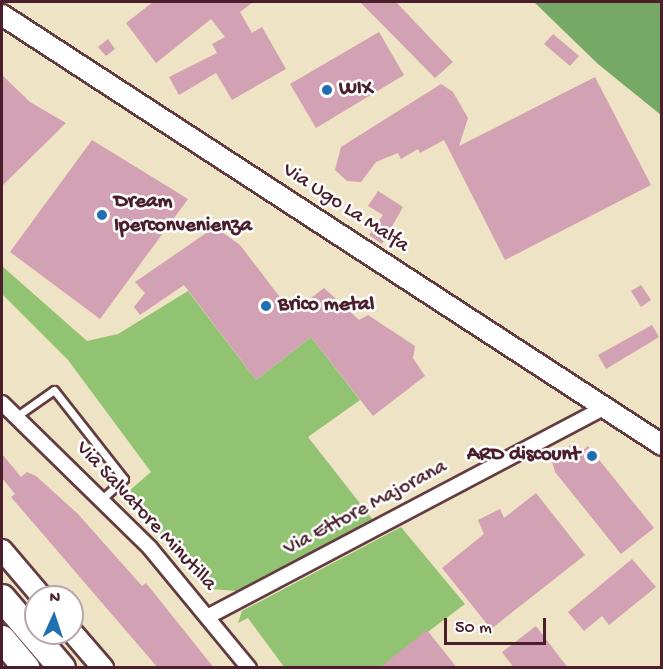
<!DOCTYPE html>
<style>
body{margin:0}
#map{position:relative;width:663px;height:669px;overflow:hidden;background:#eee3c4;font-family:"Gochi Hand",sans-serif}
div>[style]{position:absolute}
[style*='--x']{left:calc(var(--x)*1px);top:calc(var(--y)*1px);width:calc(var(--w)*1px);rotate:calc(var(--a)*1deg)}
.green>*{inset:0;background:#92c373}
.forest>*{inset:0;background:#75a965}
.building>*{inset:0;background:#d2a1b3}
.roads{filter:drop-shadow(2px 0 #633c42) drop-shadow(-2px 0 #633c42) drop-shadow(0 2px #633c42) drop-shadow(0 -2px #633c42)}
.lane>*{height:7px;margin:-3.5px;padding:0 3.5px;transform-origin:3.5px;border-radius:3.5px;background:#fff}
.street>*{height:14px;margin:-7px;padding:0 7px;transform-origin:7px;border-radius:7px;background:#fff}
.secondary>*{height:20px;margin:-10px;padding:0 10px;transform-origin:10px;border-radius:10px;background:#fff}
.highway>*{height:26px;margin:-13px;padding:0 13px;transform-origin:13px;border-radius:13px;background:#fff}
.dots>*{width:16px;height:16px;translate:-50% -50%;box-sizing:border-box;border:3px solid #fff;border-radius:50%}
span{translate:-50% -50%;white-space:nowrap;text-align:center;line-height:1.15;-webkit-text-stroke:5px #fff;paint-order:stroke}
.poi-label{font-size:21px;color:#4a1f2b;font-weight:700}
.left{translate:0 -50%;text-align:left}
.right{translate:-100% -50%;text-align:right}
.street-label{font-size:21px;color:#4a1f2b}
.frame{position:absolute;inset:0;border:3px solid #4a1f2b;pointer-events:none}
.north{position:absolute;left:24px;top:585px;width:60px;height:60px;box-sizing:border-box;background:#fff;border:2px solid #b7a5aa;border-radius:50%;rotate:3deg;font-size:16px;font-weight:700;line-height:24px;text-align:center;color:#4a1f2b}
.north::after{content:'';display:block;margin:auto;width:21px;height:27px;background:#1f6fb2;clip-path:polygon(50% 0,100% 100%,50% 72%,0 100%)}
.scale{position:absolute;left:444px;top:618px;width:102px;height:27px;box-sizing:border-box;border:3px solid #4a1f2b;border-top:0;padding-left:8px;font-size:18px;line-height:21px;white-space:nowrap;color:#4a1f2b;-webkit-text-stroke:4px #fff;paint-order:stroke}
</style>
<div id="map">
<div class="green">
<i style="clip-path:polygon(2px 266px,87px 341px,118px 334px,188px 291px,256px 380px,311px 337px,360px 400px,308px 437px,373px 520px,236px 591px,212px 589px,122px 497px,151px 472px,68px 360px,2px 294px)"></i>
<i style="clip-path:polygon(401px 527px,465px 604px,381px 667px,284px 667px,248px 618px,238px 623px,242px 611px)"></i>
</div>
<div class="forest">
<i style="clip-path:polygon(534px 2px,661px 2px,661px 115px,598px 64px)"></i>
</div>
<div class="building">
<i style="clip-path:polygon(153px 2px,253px 2px,240px 12px,252px 33px,262px 27px,286px 69px,232px 100px,216px 73px,179px 95px,169px 77px,217px 53px,212px 44px,225px 37px,211px 19px,156px 63px,126px 23px)"></i>
<i style="clip-path:polygon(360px 2px,396px 2px,453px 62px,435px 78px)"></i>
<i style="clip-path:polygon(379px 32px,404px 75px,316px 128px,290px 84px)"></i>
<i style="clip-path:polygon(553px 34px,579px 56px,570px 66px,544px 44px)"></i>
<i style="clip-path:polygon(108px 39px,115px 49px,106px 56px,98px 47px)"></i>
<i style="clip-path:polygon(2px 75px,30px 102px,66px 123px,2px 186px)"></i>
<i style="clip-path:polygon(595px 77px,651px 185px,505px 260px,444px 140px,420px 153px,418px 149px,401px 159px,398px 153px,376px 162px,361px 182px,347px 181px,335px 170px,341px 147px,441px 84px,453px 92px,468px 118px,459px 146px)"></i>
<i style="clip-path:polygon(92px 140px,188px 199px,100px 319px,10px 252px)"></i>
<i style="clip-path:polygon(378px 191px,403px 207px,382px 244px,369px 235px,383px 215px,368px 206px)"></i>
<i style="clip-path:polygon(215px 227px,240px 245px,292px 313px,324px 288px,359px 320px,368px 315px,415px 346px,413px 358px,425px 376px,373px 416px,311px 337px,256px 380px,184px 285px,140px 315px,134px 307px,145px 293px,135px 282px)"></i>
<i style="clip-path:polygon(641px 285px,651px 300px,641px 307px,631px 291px)"></i>
<i style="clip-path:polygon(652px 325px,659px 337px,606px 369px,598px 355px)"></i>
<i style="clip-path:polygon(572px 444px,579px 454px,588px 446px,654px 528px,621px 554px,555px 472px,552px 461px)"></i>
<i style="clip-path:polygon(2px 454px,21px 477px,27px 472px,36px 476px,78px 514px,142px 586px,146px 583px,214px 668px,158px 668px,11px 497px,15px 494px,2px 478px)"></i>
<i style="clip-path:polygon(536px 493px,585px 555px,491px 629px,442px 568px,484px 534px,478px 520px,500px 509px,504px 518px)"></i>
<i style="clip-path:polygon(632px 559px,656px 587px,609px 625px,602px 616px,584px 631px,568px 612px)"></i>
<i style="clip-path:polygon(536px 626px,568px 668px,514px 668px,502px 652px)"></i>
<i style="clip-path:polygon(427px 630px,457px 668px,379px 668px)"></i>
</div>
<div class="roads">
<div class="lane">
<i style="--x:17;--y:416;--w:45;--a:-35.1"></i>
<i style="--x:54;--y:390;--w:113;--a:51.8"></i>
<i style="--x:124;--y:479;--w:30;--a:138"></i>
</div>
<div class="street">
<i style="--x:2;--y:403;--w:207;--a:44.4"></i>
<i style="--x:150;--y:548;--w:156;--a:50.5"></i>
<i style="--x:209;--y:616;--w:450;--a:-27.8"></i>
</div>
<div class="secondary">
<i style="--x:2;--y:15;--w:788;--a:33.08"></i>
<i style="--x:2;--y:550;--w:62;--a:49.6"></i>
<i style="--x:72;--y:632;--w:48;--a:49.3"></i>
</div>
<div class="highway">
<i style="--x:2;--y:598;--w:92;--a:49.4"></i>
<i style="--x:2;--y:639;--w:38;--a:50"></i>
</div>
</div>
<div class="dots">
<i style="left:327px;top:90px;background:#1f6fb2"></i>
<i style="left:102px;top:215px;background:#1f6fb2"></i>
<i style="left:266px;top:306px;background:#1f6fb2"></i>
<i style="left:592px;top:456px;background:#1f6fb2"></i>
</div>
<div class="poi-label">
<span class="left" style="left:339px;top:90px">WIX</span>
<span class="left" style="left:114px;top:215px">Dream<br>Iperconvenienza</span>
<span class="left" style="left:278px;top:306px">Brico metal</span>
<span class="right" style="left:580px;top:456px">ARD discount</span>
</div>
<div class="street-label">
<span style="left:345px;top:209px;rotate:33deg">Via Ugo La Malfa</span>
<span style="left:366px;top:509px;rotate:-28deg">Via Ettore Majorana</span>
<span style="left:145px;top:517px;rotate:47deg">Via Salvatore Minutilla</span>
</div>
<div class="frame"></div>
<div class="north">N</div>
<div class="scale">50 m</div>
</div>
